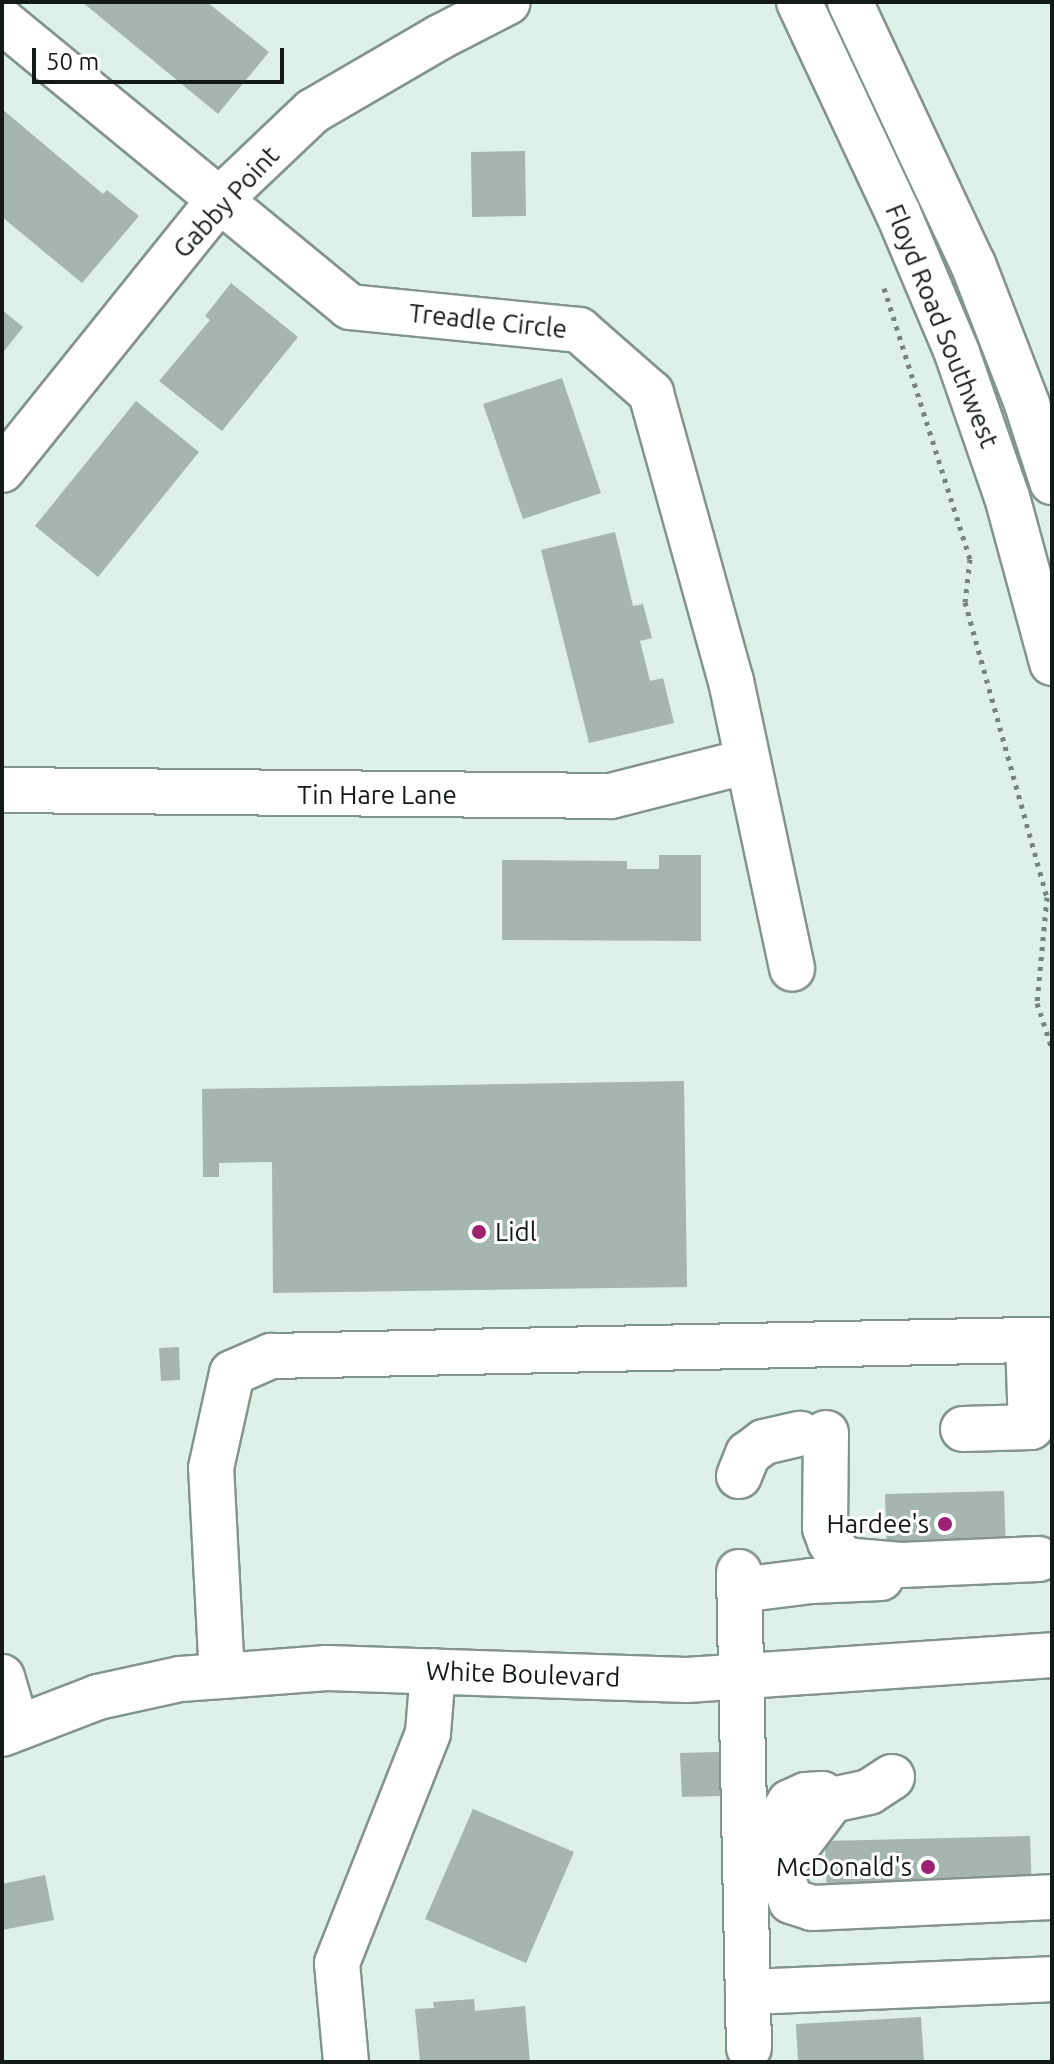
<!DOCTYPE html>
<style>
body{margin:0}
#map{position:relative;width:1054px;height:2064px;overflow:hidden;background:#def1e8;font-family:Ubuntu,sans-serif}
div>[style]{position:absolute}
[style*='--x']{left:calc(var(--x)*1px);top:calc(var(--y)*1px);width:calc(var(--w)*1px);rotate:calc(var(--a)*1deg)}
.building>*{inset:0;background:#a4b6ae}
.path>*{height:5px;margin-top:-2.5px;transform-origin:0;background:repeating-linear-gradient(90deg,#77847e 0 4px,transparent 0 10px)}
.roads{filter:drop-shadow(2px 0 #83948d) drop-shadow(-2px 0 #83948d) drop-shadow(0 2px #83948d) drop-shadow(0 -2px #83948d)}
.minor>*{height:44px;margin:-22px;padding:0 22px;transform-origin:22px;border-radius:22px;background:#fff}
.major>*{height:44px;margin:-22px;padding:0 22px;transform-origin:22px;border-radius:22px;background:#fff}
.dots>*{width:22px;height:22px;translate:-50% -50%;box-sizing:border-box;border:4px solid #fff;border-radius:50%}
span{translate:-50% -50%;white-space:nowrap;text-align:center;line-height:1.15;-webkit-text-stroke:6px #fff;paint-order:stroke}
.street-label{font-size:26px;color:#131916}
.poi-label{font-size:26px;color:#131916}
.left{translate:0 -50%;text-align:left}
.right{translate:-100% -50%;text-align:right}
.frame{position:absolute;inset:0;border:4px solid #131916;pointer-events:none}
.scale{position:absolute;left:32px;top:48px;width:252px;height:36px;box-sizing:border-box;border:4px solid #131916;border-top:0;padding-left:10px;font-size:24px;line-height:28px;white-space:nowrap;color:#131916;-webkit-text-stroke:6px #fff;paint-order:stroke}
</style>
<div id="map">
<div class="building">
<i style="clip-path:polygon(82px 2px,207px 2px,269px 52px,218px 114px)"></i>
<i style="clip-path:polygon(2px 109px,103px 194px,107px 190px,139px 216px,82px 283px,2px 217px)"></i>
<i style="clip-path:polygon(525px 151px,526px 216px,472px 217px,471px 152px)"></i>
<i style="clip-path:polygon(231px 283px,298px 337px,222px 431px,159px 381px,210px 320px,205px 316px)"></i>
<i style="clip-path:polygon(2px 310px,23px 327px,2px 354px)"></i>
<i style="clip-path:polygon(562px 378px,601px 493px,523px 519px,483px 404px)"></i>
<i style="clip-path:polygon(136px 401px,199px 452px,98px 577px,35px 526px)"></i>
<i style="clip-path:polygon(615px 532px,633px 606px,643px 604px,652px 638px,640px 641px,650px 681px,663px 678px,674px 723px,589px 743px,541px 550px)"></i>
<i style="clip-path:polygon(659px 855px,701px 855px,701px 941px,502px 940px,502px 860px,627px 861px,627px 869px,659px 869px)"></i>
<i style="clip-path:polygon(684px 1081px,687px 1287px,273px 1293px,272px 1162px,219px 1163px,219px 1177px,203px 1177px,202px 1089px)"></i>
<i style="clip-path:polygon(179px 1347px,180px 1380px,161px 1381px,159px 1348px)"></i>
<i style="clip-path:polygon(1004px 1491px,1006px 1554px,887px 1556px,885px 1494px)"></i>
<i style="clip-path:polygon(719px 1752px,721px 1796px,682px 1797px,680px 1753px)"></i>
<i style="clip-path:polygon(473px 1809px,574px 1852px,526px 1963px,425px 1919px)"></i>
<i style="clip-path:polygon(1030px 1836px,1032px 1893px,827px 1898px,825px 1841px)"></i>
<i style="clip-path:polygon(45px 1875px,54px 1920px,2px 1930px,2px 1884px)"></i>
<i style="clip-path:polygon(474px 1999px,475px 2011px,525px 2006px,530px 2062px,420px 2062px,415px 2009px,434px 2008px,433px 2002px)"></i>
<i style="clip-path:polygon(921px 2017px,924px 2062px,798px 2062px,796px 2024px)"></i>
</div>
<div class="path">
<i style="--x:884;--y:288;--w:284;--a:72.4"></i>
<i style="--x:970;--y:559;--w:43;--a:96.6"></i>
<i style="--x:965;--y:602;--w:306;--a:74.5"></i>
<i style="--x:1047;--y:897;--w:106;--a:95.4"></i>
<i style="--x:1037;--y:1003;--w:48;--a:71.9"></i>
</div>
<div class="roads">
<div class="minor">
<i style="--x:2;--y:21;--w:450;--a:39.4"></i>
<i style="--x:350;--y:307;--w:230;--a:5.7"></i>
<i style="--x:579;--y:330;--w:96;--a:41.2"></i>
<i style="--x:651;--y:393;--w:299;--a:74.5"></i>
<i style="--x:731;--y:681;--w:294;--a:78"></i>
<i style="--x:2;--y:470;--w:345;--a:-51.2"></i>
<i style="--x:218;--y:201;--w:131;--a:-43.5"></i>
<i style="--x:313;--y:111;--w:147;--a:-30.2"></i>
<i style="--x:440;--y:37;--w:76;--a:-27.2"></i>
<i style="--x:2;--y:790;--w:609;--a:0.56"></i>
<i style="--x:611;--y:796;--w:141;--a:-14.3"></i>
<i style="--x:963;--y:1429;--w:68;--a:-1.7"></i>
<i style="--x:1031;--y:1427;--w:87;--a:-92"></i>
<i style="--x:1028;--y:1340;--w:24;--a:0"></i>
<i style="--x:826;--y:1433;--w:95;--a:90.6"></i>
<i style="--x:825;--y:1528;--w:15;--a:70"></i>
<i style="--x:830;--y:1542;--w:22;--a:54"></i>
<i style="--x:843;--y:1560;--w:58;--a:4.9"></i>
<i style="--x:901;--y:1565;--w:138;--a:-2.5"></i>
<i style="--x:739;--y:1476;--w:24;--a:-68"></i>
<i style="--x:748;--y:1454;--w:20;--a:-37"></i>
<i style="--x:764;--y:1442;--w:37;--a:-13"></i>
<i style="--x:739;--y:1572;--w:476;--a:88.8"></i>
<i style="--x:740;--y:1590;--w:72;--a:-7.2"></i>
<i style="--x:811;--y:1581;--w:70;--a:-2.5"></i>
<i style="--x:222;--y:1676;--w:208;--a:-93"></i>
<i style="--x:211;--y:1468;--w:97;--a:-77.5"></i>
<i style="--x:232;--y:1373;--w:43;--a:-23.6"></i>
<i style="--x:271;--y:1356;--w:757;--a:-1.21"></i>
<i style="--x:2;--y:1677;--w:53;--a:73.6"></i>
<i style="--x:2;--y:1734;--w:103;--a:-21.1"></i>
<i style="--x:98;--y:1697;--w:84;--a:-12.4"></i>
<i style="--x:180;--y:1679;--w:42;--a:-4.1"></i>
<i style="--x:222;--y:1676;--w:105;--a:-4.4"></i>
<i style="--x:327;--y:1668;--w:360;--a:1.9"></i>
<i style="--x:687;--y:1680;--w:366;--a:-3.9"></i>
<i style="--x:892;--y:1777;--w:27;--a:147"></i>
<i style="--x:869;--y:1792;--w:38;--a:168"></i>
<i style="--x:832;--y:1800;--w:78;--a:127.2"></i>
<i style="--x:785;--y:1862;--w:20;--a:93"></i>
<i style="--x:784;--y:1882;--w:20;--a:70"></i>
<i style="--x:791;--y:1901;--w:22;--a:18"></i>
<i style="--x:812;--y:1908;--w:240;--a:-2.6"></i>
<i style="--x:785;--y:1862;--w:24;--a:-114"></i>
<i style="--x:775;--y:1840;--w:21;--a:-79"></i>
<i style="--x:779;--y:1819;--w:20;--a:-57"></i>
<i style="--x:790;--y:1802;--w:17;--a:-24"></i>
<i style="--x:806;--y:1795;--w:16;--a:-4"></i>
<i style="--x:822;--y:1794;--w:12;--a:31"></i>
<i style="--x:748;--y:1992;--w:304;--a:-2.4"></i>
<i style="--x:346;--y:2062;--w:99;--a:-95.2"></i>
<i style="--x:337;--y:1963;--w:247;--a:-68.4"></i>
<i style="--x:428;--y:1733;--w:62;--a:-85.4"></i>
</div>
<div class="major">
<i style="--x:799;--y:2;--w:233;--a:64.9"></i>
<i style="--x:898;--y:213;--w:152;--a:67.1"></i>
<i style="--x:957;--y:353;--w:152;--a:70.9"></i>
<i style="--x:1007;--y:497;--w:172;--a:74.8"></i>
<i style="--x:850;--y:2;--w:289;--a:64.9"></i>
<i style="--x:973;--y:264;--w:150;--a:68.9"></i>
<i style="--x:1027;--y:404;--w:82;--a:72.2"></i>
</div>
</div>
<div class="dots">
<i style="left:479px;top:1232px;background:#a02173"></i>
<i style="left:945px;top:1524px;background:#a02173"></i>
<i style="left:928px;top:1867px;background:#a02173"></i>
</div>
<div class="street-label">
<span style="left:226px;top:202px;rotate:-47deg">Gabby Point</span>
<span style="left:488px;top:321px;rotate:6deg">Treadle Circle</span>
<span style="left:942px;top:326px;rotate:68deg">Floyd Road Southwest</span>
<span style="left:377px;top:795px">Tin Hare Lane</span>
<span style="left:523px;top:1674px;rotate:2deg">White Boulevard</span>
</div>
<div class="poi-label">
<span class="left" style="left:495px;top:1232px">Lidl</span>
<span class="right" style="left:929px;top:1524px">Hardee's</span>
<span class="right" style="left:912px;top:1867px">McDonald's</span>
</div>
<div class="frame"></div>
<div class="scale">50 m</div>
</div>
